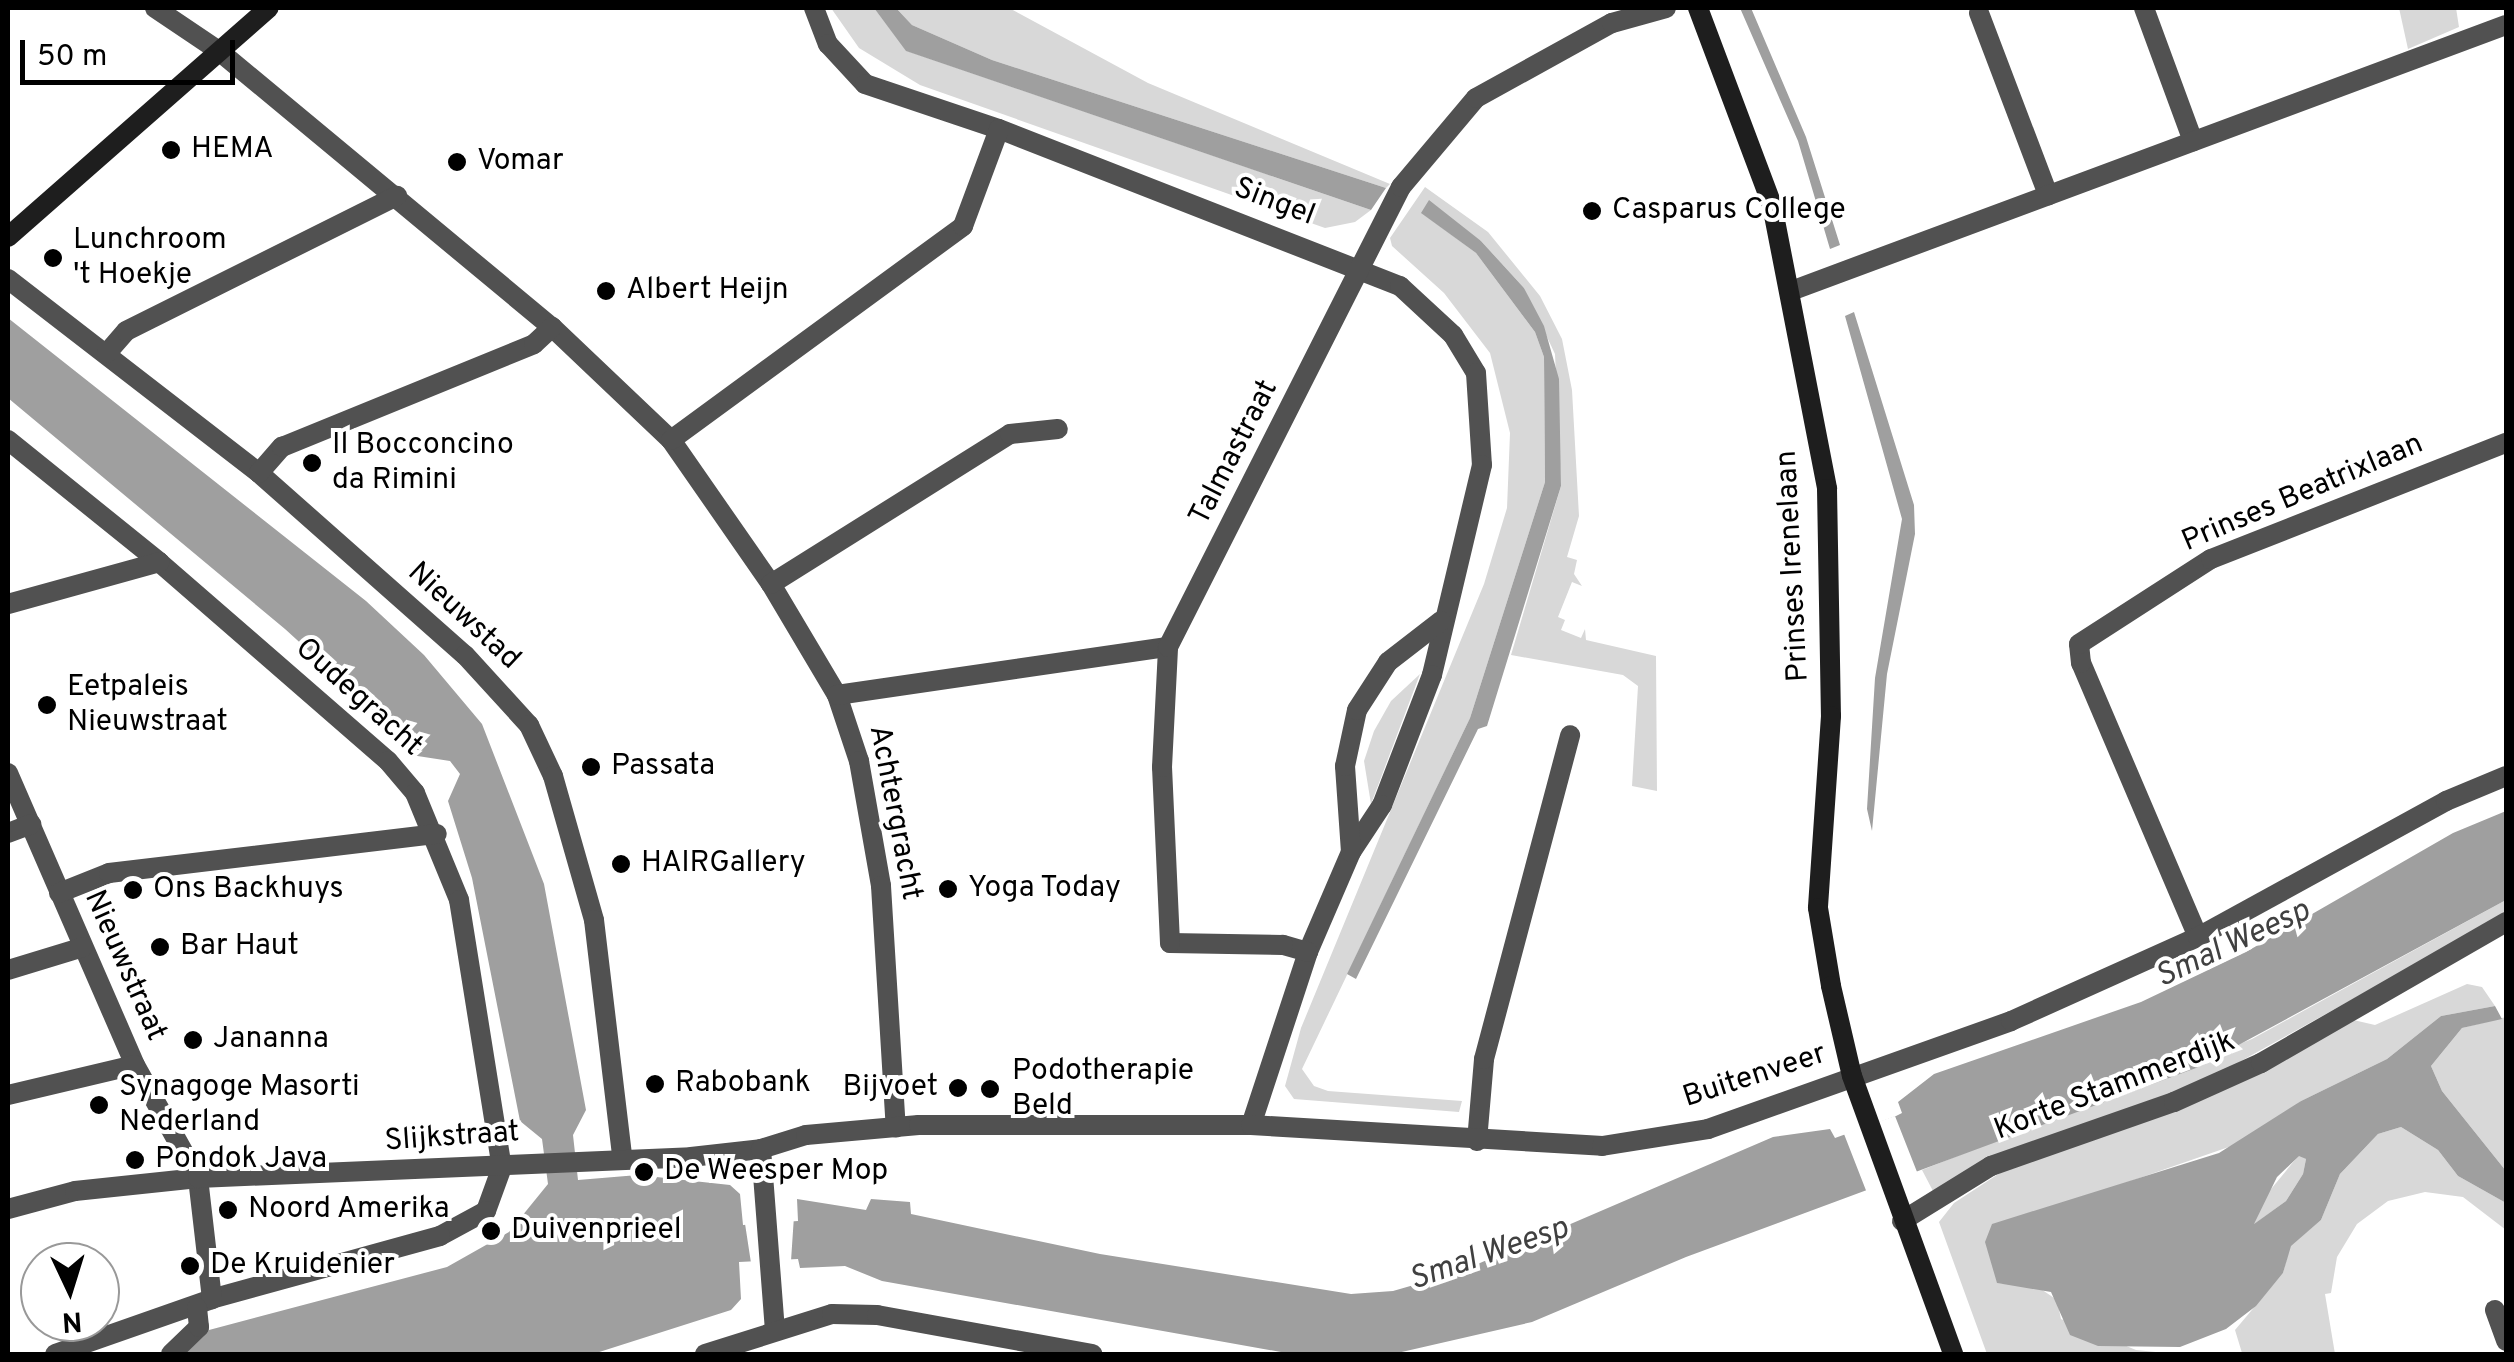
<!DOCTYPE html>
<style>
body{margin:0}
#map{position:relative;width:2514px;height:1362px;overflow:hidden;background:#fff;font-family:Overpass,sans-serif}
div>[style]{position:absolute}
[style*='--x']{left:calc(var(--x)*1px);top:calc(var(--y)*1px);width:calc(var(--w)*1px);rotate:calc(var(--a)*1deg)}
.green>*{inset:0;background:#d8d8d8}
.water>*{inset:0;background:#9f9f9f}
.pier>*{inset:0;background:#fff}
.street>*{height:20px;margin:-10px;padding:0 10px;transform-origin:10px;border-radius:10px;background:#515151}
.secondary>*{height:20px;margin:-10px;padding:0 10px;transform-origin:10px;border-radius:10px;background:#1e1e1e}
.dots>*{width:28px;height:28px;translate:-50% -50%;box-sizing:border-box;border:5px solid #fff;border-radius:50%}
span{translate:-50% -50%;white-space:nowrap;text-align:center;line-height:1.15;-webkit-text-stroke:8px #fff;paint-order:stroke}
.poi-label{font-size:30px;color:#000}
.left{translate:0 -50%;text-align:left}
.right{translate:-100% -50%;text-align:right}
.street-label{font-size:30px;color:#000}
.water-label{font-size:32px;color:#404040;font-style:italic}
.frame{position:absolute;inset:0;border:10px solid #000;pointer-events:none}
.north{position:absolute;left:20px;top:1242px;width:100px;height:100px;box-sizing:border-box;background:#fff;border:2px solid #999;border-radius:50%;rotate:176deg;font-size:28px;font-weight:700;line-height:40px;text-align:center;color:#000}
.north::after{content:'';display:block;margin:auto;width:35px;height:45px;background:#000;clip-path:polygon(50% 0,100% 100%,50% 72%,0 100%)}
.scale{position:absolute;left:20px;top:40px;width:215px;height:45px;box-sizing:border-box;border:5px solid #000;border-top:0;padding-left:12px;font-size:30px;line-height:35px;white-space:nowrap;color:#000;-webkit-text-stroke:8px #fff;paint-order:stroke}
</style>
<div id="map">
<div class="green">
<i style="clip-path:polygon(831px 8px,874px 8px,907px 51px,1371px 210px,1355px 222px,1325px 228px,920px 85px,859px 48px)"></i>
<i style="clip-path:polygon(896px 8px,1009px 8px,1148px 83px,1390px 184px,1386px 188px,992px 60px,912px 25px)"></i>
<i style="clip-path:polygon(2399px 8px,2456px 8px,2459px 27px,2408px 49px)"></i>
<i style="clip-path:polygon(1425px 187px,1488px 232px,1540px 296px,1562px 339px,1572px 390px,1579px 516px,1567px 557px,1577px 560px,1574px 574px,1582px 586px,1572px 582px,1558px 617px,1565px 620px,1561px 630px,1581px 638px,1585px 629px,1586px 640px,1656px 656px,1657px 791px,1632px 786px,1638px 686px,1623px 675px,1511px 655px,1561px 486px,1555px 354px,1524px 288px,1481px 241px,1422px 213px,1476px 253px,1535px 332px,1544px 357px,1545px 482px,1470px 718px,1302px 1069px,1314px 1086px,1328px 1091px,1462px 1101px,1459px 1112px,1294px 1099px,1285px 1086px,1301px 1028px,1484px 584px,1507px 508px,1510px 433px,1490px 353px,1444px 293px,1392px 246px,1390px 238px)"></i>
<i style="clip-path:polygon(1420px 674px,1371px 804px,1364px 761px,1374px 731px,1391px 701px)"></i>
<i style="clip-path:polygon(2506px 900px,2506px 914px,2214px 1076px,1933px 1191px,1922px 1170px,2252px 1039px)"></i>
<i style="clip-path:polygon(2467px 984px,2482px 987px,2495px 1006px,2441px 1016px,2387px 1059px,2301px 1101px,2246px 1141px,2059px 1206px,1997px 1283px,2038px 1287px,2057px 1300px,2061px 1319px,2136px 1350px,2175px 1354px,1987px 1354px,1939px 1222px,1954px 1203px,2006px 1169px,2349px 1019px,2375px 1025px)"></i>
<i style="clip-path:polygon(2506px 1017px,2506px 1171px,2442px 1091px,2431px 1066px,2462px 1028px)"></i>
<i style="clip-path:polygon(2401px 1127px,2438px 1150px,2458px 1176px,2506px 1203px,2506px 1230px,2463px 1197px,2425px 1192px,2388px 1201px,2357px 1224px,2337px 1257px,2331px 1293px,2325px 1294px,2335px 1354px,2242px 1353px,2235px 1330px,2283px 1273px,2290px 1246px,2321px 1220px,2340px 1174px,2378px 1134px)"></i>
<i style="clip-path:polygon(2299px 1155px,2306px 1159px,2303px 1174px,2286px 1201px,2253px 1225px,2262px 1200px)"></i>
</div>
<div class="water">
<i style="clip-path:polygon(874px 8px,896px 8px,912px 25px,992px 60px,1386px 188px,1371px 210px,906px 51px)"></i>
<i style="clip-path:polygon(1740px 8px,1751px 8px,1806px 137px,1840px 245px,1830px 249px,1798px 141px)"></i>
<i style="clip-path:polygon(1429px 200px,1481px 241px,1524px 288px,1544px 326px,1559px 379px,1561px 486px,1487px 726px,1478px 729px,1356px 979px,1347px 974px,1470px 718px,1545px 482px,1544px 357px,1535px 332px,1476px 253px,1421px 213px)"></i>
<i style="clip-path:polygon(1854px 312px,1914px 505px,1915px 534px,1887px 674px,1872px 831px,1867px 809px,1875px 678px,1902px 519px,1845px 316px)"></i>
<i style="clip-path:polygon(8px 318px,366px 601px,424px 655px,482px 724px,544px 884px,586px 1110px,573px 1135px,578px 1180px,638px 1175px,730px 1185px,740px 1194px,743px 1225px,798px 1221px,797px 1199px,866px 1210px,871px 1199px,910px 1202px,911px 1214px,1100px 1254px,1351px 1294px,1393px 1291px,1459px 1272px,1773px 1137px,1830px 1129px,1835px 1138px,1896px 1116px,1902px 1113px,1898px 1102px,1934px 1074px,2141px 1002px,2246px 952px,2453px 833px,2506px 811px,2506px 900px,2196px 1068px,1686px 1257px,1532px 1322px,1393px 1354px,1292px 1354px,882px 1281px,845px 1266px,800px 1268px,798px 1259px,739px 1262px,741px 1299px,731px 1310px,593px 1354px,184px 1354px,209px 1330px,447px 1267px,509px 1232px,548px 1184px,542px 1139px,520px 1121px,472px 878px,448px 801px,460px 774px,450px 761px,411px 755px,364px 701px,285px 629px,8px 398px)"></i>
<i style="clip-path:polygon(evenodd,2495px 1006px,2502px 1019px,2462px 1028px,2431px 1066px,2442px 1091px,2506px 1171px,2506px 1203px,2458px 1176px,2438px 1150px,2401px 1127px,2378px 1134px,2340px 1174px,2321px 1220px,2291px 1246px,2283px 1273px,2256px 1306px,2226px 1329px,2180px 1347px,2098px 1346px,2070px 1335px,2051px 1292px,1997px 1283px,1985px 1242px,1992px 1224px,2219px 1153px,2301px 1101px,2387px 1059px,2441px 1016px,2495px 1006px,2299px 1156px,2306px 1159px,2303px 1174px,2286px 1201px,2254px 1224px,2277px 1177px,2299px 1156px)"></i>
</div>
<div class="pier">
<i style="clip-path:polygon(1895px 1116px,1919px 1177px,1863px 1199px,1867px 1193px,1844px 1134px)"></i>
<i style="clip-path:polygon(795px 1201px,791px 1261px,751px 1263px,742px 1204px,748px 1219px,793px 1217px)"></i>
</div>
<div class="street">
<i style="--x:155;--y:8;--w:77;--a:33.9"></i>
<i style="--x:219;--y:51;--w:433;--a:39.7"></i>
<i style="--x:552;--y:327;--w:164;--a:43.5"></i>
<i style="--x:671;--y:440;--w:175;--a:55.2"></i>
<i style="--x:771;--y:584;--w:129;--a:59.3"></i>
<i style="--x:837;--y:695;--w:70;--a:71.6"></i>
<i style="--x:859;--y:761;--w:127;--a:80"></i>
<i style="--x:881;--y:886;--w:242;--a:86.5"></i>
<i style="--x:814;--y:8;--w:39;--a:69"></i>
<i style="--x:828;--y:44;--w:54;--a:47.2"></i>
<i style="--x:865;--y:84;--w:141;--a:18.6"></i>
<i style="--x:999;--y:129;--w:431;--a:21.4"></i>
<i style="--x:1400;--y:286;--w:72;--a:42.8"></i>
<i style="--x:1453;--y:335;--w:44;--a:58.8"></i>
<i style="--x:1476;--y:373;--w:92;--a:86.3"></i>
<i style="--x:1482;--y:465;--w:216;--a:103.4"></i>
<i style="--x:1432;--y:675;--w:139;--a:111"></i>
<i style="--x:1382;--y:805;--w:56;--a:123.4"></i>
<i style="--x:1351;--y:852;--w:109;--a:113.3"></i>
<i style="--x:1308;--y:952;--w:182;--a:108.2"></i>
<i style="--x:2144;--y:8;--w:142;--a:69.8"></i>
<i style="--x:1979;--y:13;--w:195;--a:69.2"></i>
<i style="--x:8;--y:279;--w:317;--a:37.7"></i>
<i style="--x:259;--y:473;--w:275;--a:41.5"></i>
<i style="--x:465;--y:655;--w:95;--a:47.6"></i>
<i style="--x:529;--y:725;--w:56;--a:64.8"></i>
<i style="--x:553;--y:776;--w:150;--a:74.1"></i>
<i style="--x:594;--y:920;--w:237;--a:83.2"></i>
<i style="--x:1791;--y:291;--w:763;--a:-20.41"></i>
<i style="--x:107;--y:353;--w:29;--a:-49"></i>
<i style="--x:126;--y:331;--w:303;--a:-26.5"></i>
<i style="--x:8;--y:440;--w:194;--a:38.9"></i>
<i style="--x:159;--y:562;--w:303;--a:41"></i>
<i style="--x:388;--y:761;--w:42;--a:49.8"></i>
<i style="--x:415;--y:793;--w:116;--a:67.6"></i>
<i style="--x:459;--y:900;--w:270;--a:80.9"></i>
<i style="--x:502;--y:1167;--w:47;--a:110"></i>
<i style="--x:486;--y:1211;--w:52;--a:151.5"></i>
<i style="--x:440;--y:1236;--w:237;--a:164.6"></i>
<i style="--x:212;--y:1299;--w:166;--a:160.7"></i>
<i style="--x:671;--y:440;--w:362;--a:-36.2"></i>
<i style="--x:963;--y:226;--w:103;--a:-69.6"></i>
<i style="--x:259;--y:473;--w:35;--a:-49"></i>
<i style="--x:282;--y:447;--w:272;--a:-22.2"></i>
<i style="--x:534;--y:344;--w:25;--a:-43"></i>
<i style="--x:771;--y:584;--w:282;--a:-32.1"></i>
<i style="--x:1010;--y:434;--w:48;--a:-5.9"></i>
<i style="--x:8;--y:604;--w:157;--a:-15.5"></i>
<i style="--x:837;--y:695;--w:334;--a:-8.3"></i>
<i style="--x:8;--y:773;--w:318;--a:66.5"></i>
<i style="--x:135;--y:1065;--w:129;--a:60.9"></i>
<i style="--x:198;--y:1178;--w:122;--a:83.4"></i>
<i style="--x:8;--y:833;--w:25;--a:-21"></i>
<i style="--x:1351;--y:852;--w:86;--a:-94"></i>
<i style="--x:1345;--y:766;--w:57;--a:-77.9"></i>
<i style="--x:1357;--y:710;--w:57;--a:-57.1"></i>
<i style="--x:1388;--y:662;--w:67;--a:-37.7"></i>
<i style="--x:59;--y:893;--w:54;--a:-21.8"></i>
<i style="--x:109;--y:873;--w:330;--a:-6.8"></i>
<i style="--x:2198;--y:937;--w:298;--a:-113.1"></i>
<i style="--x:2081;--y:663;--w:19;--a:-96"></i>
<i style="--x:2079;--y:644;--w:157;--a:-32.8"></i>
<i style="--x:2211;--y:559;--w:317;--a:-21.5"></i>
<i style="--x:1308;--y:952;--w:26;--a:-164"></i>
<i style="--x:1283;--y:945;--w:113;--a:-179"></i>
<i style="--x:1170;--y:943;--w:176;--a:-92.6"></i>
<i style="--x:1162;--y:767;--w:120;--a:-87.1"></i>
<i style="--x:1168;--y:647;--w:516;--a:-63.14"></i>
<i style="--x:1401;--y:187;--w:116;--a:-49.9"></i>
<i style="--x:1476;--y:98;--w:155;--a:-28.9"></i>
<i style="--x:1612;--y:23;--w:56;--a:-15.5"></i>
<i style="--x:8;--y:970;--w:78;--a:-17"></i>
<i style="--x:8;--y:1095;--w:130;--a:-13.3"></i>
<i style="--x:1477;--y:1141;--w:82;--a:-85.1"></i>
<i style="--x:1484;--y:1059;--w:335;--a:-75.1"></i>
<i style="--x:761;--y:1149;--w:182;--a:85.6"></i>
<i style="--x:8;--y:1209;--w:69;--a:-15"></i>
<i style="--x:75;--y:1191;--w:124;--a:-6"></i>
<i style="--x:198;--y:1178;--w:493;--a:-2.4"></i>
<i style="--x:691;--y:1157;--w:70;--a:-6.5"></i>
<i style="--x:761;--y:1149;--w:47;--a:-17.3"></i>
<i style="--x:806;--y:1135;--w:113;--a:-5.1"></i>
<i style="--x:919;--y:1125;--w:332;--a:0"></i>
<i style="--x:1251;--y:1125;--w:352;--a:3.4"></i>
<i style="--x:1602;--y:1146;--w:107;--a:-9.1"></i>
<i style="--x:1708;--y:1129;--w:322;--a:-19.6"></i>
<i style="--x:2011;--y:1021;--w:205;--a:-24.2"></i>
<i style="--x:2198;--y:937;--w:283;--a:-28.7"></i>
<i style="--x:2446;--y:801;--w:65;--a:-22.6"></i>
<i style="--x:1902;--y:1221;--w:105;--a:-31.7"></i>
<i style="--x:1991;--y:1166;--w:194;--a:-19.3"></i>
<i style="--x:2174;--y:1102;--w:95;--a:-24.1"></i>
<i style="--x:2261;--y:1063;--w:283;--a:-29.9"></i>
<i style="--x:2495;--y:1310;--w:33;--a:70"></i>
<i style="--x:171;--y:1354;--w:39;--a:-44"></i>
<i style="--x:199;--y:1327;--w:19;--a:-96"></i>
<i style="--x:705;--y:1354;--w:133;--a:-17.5"></i>
<i style="--x:832;--y:1314;--w:45;--a:1.3"></i>
<i style="--x:877;--y:1315;--w:219;--a:10.3"></i>
</div>
<div class="secondary">
<i style="--x:1698;--y:8;--w:210;--a:69.4"></i>
<i style="--x:1772;--y:205;--w:289;--a:79"></i>
<i style="--x:1827;--y:489;--w:227;--a:89"></i>
<i style="--x:1831;--y:716;--w:192;--a:93.9"></i>
<i style="--x:1818;--y:908;--w:79;--a:80.5"></i>
<i style="--x:1831;--y:986;--w:92;--a:76.9"></i>
<i style="--x:1852;--y:1076;--w:296;--a:70"></i>
<i style="--x:8;--y:237;--w:347;--a:-41.3"></i>
</div>
<div class="dots">
<i style="left:171px;top:150px;background:#000"></i>
<i style="left:457px;top:162px;background:#000"></i>
<i style="left:1592px;top:211px;background:#000"></i>
<i style="left:53px;top:258px;background:#000"></i>
<i style="left:606px;top:291px;background:#000"></i>
<i style="left:312px;top:463px;background:#000"></i>
<i style="left:47px;top:705px;background:#000"></i>
<i style="left:591px;top:767px;background:#000"></i>
<i style="left:621px;top:864px;background:#000"></i>
<i style="left:948px;top:889px;background:#000"></i>
<i style="left:133px;top:890px;background:#000"></i>
<i style="left:160px;top:947px;background:#000"></i>
<i style="left:193px;top:1040px;background:#000"></i>
<i style="left:655px;top:1084px;background:#000"></i>
<i style="left:958px;top:1088px;background:#000"></i>
<i style="left:990px;top:1089px;background:#000"></i>
<i style="left:99px;top:1105px;background:#000"></i>
<i style="left:135px;top:1160px;background:#000"></i>
<i style="left:644px;top:1172px;background:#000"></i>
<i style="left:228px;top:1210px;background:#000"></i>
<i style="left:491px;top:1231px;background:#000"></i>
<i style="left:190px;top:1266px;background:#000"></i>
</div>
<div class="poi-label">
<span class="left" style="left:191px;top:150px">HEMA</span>
<span class="left" style="left:477px;top:162px">Vomar</span>
<span class="left" style="left:1612px;top:211px">Casparus College</span>
<span class="left" style="left:73px;top:258px">Lunchroom<br>'t Hoekje</span>
<span class="left" style="left:626px;top:291px">Albert Heijn</span>
<span class="left" style="left:332px;top:463px">Il Bocconcino<br>da Rimini</span>
<span class="left" style="left:67px;top:705px">Eetpaleis<br>Nieuwstraat</span>
<span class="left" style="left:611px;top:767px">Passata</span>
<span class="left" style="left:641px;top:864px">HAIRGallery</span>
<span class="left" style="left:968px;top:889px">Yoga Today</span>
<span class="left" style="left:153px;top:890px">Ons Backhuys</span>
<span class="left" style="left:180px;top:947px">Bar Haut</span>
<span class="left" style="left:213px;top:1040px">Jananna</span>
<span class="left" style="left:1012px;top:1089px">Podotherapie<br>Beld</span>
<span class="left" style="left:675px;top:1084px">Rabobank</span>
<span class="left" style="left:119px;top:1105px">Synagoge Masorti<br>Nederland</span>
<span class="right" style="left:938px;top:1088px">Bijvoet</span>
<span class="left" style="left:155px;top:1160px">Pondok Java</span>
<span class="left" style="left:664px;top:1172px">De Weesper Mop</span>
<span class="left" style="left:248px;top:1210px">Noord Amerika</span>
<span class="left" style="left:511px;top:1231px">Duivenprieel</span>
<span class="left" style="left:210px;top:1266px">De Kruidenier</span>
</div>
<div class="street-label">
<span style="left:1274px;top:203px;rotate:21deg">Singel</span>
<span style="left:1235px;top:453px;rotate:-63deg">Talmastraat</span>
<span style="left:2303px;top:494px;rotate:-23deg">Prinses Beatrixlaan</span>
<span style="left:1794px;top:566px;rotate:-93deg">Prinses Irenelaan</span>
<span style="left:463px;top:617px;rotate:43deg">Nieuwstad</span>
<span style="left:358px;top:698px;rotate:42deg">Oudegracht</span>
<span style="left:894px;top:813px;rotate:79deg">Achtergracht</span>
<span style="left:124px;top:966px;rotate:66deg">Nieuwstraat</span>
<span style="left:1755px;top:1077px;rotate:-18deg">Buitenveer</span>
<span style="left:2115px;top:1087px;rotate:-21deg">Korte Stammerdijk</span>
<span style="left:452px;top:1138px;rotate:-4deg">Slijkstraat</span>
</div>
<div class="water-label">
<span style="left:2233px;top:945px;rotate:-25deg">Smal Weesp</span>
<span style="left:1489px;top:1255px;rotate:-19deg">Smal Weesp</span>
</div>
<div class="frame"></div>
<div class="north">N</div>
<div class="scale">50 m</div>
</div>
